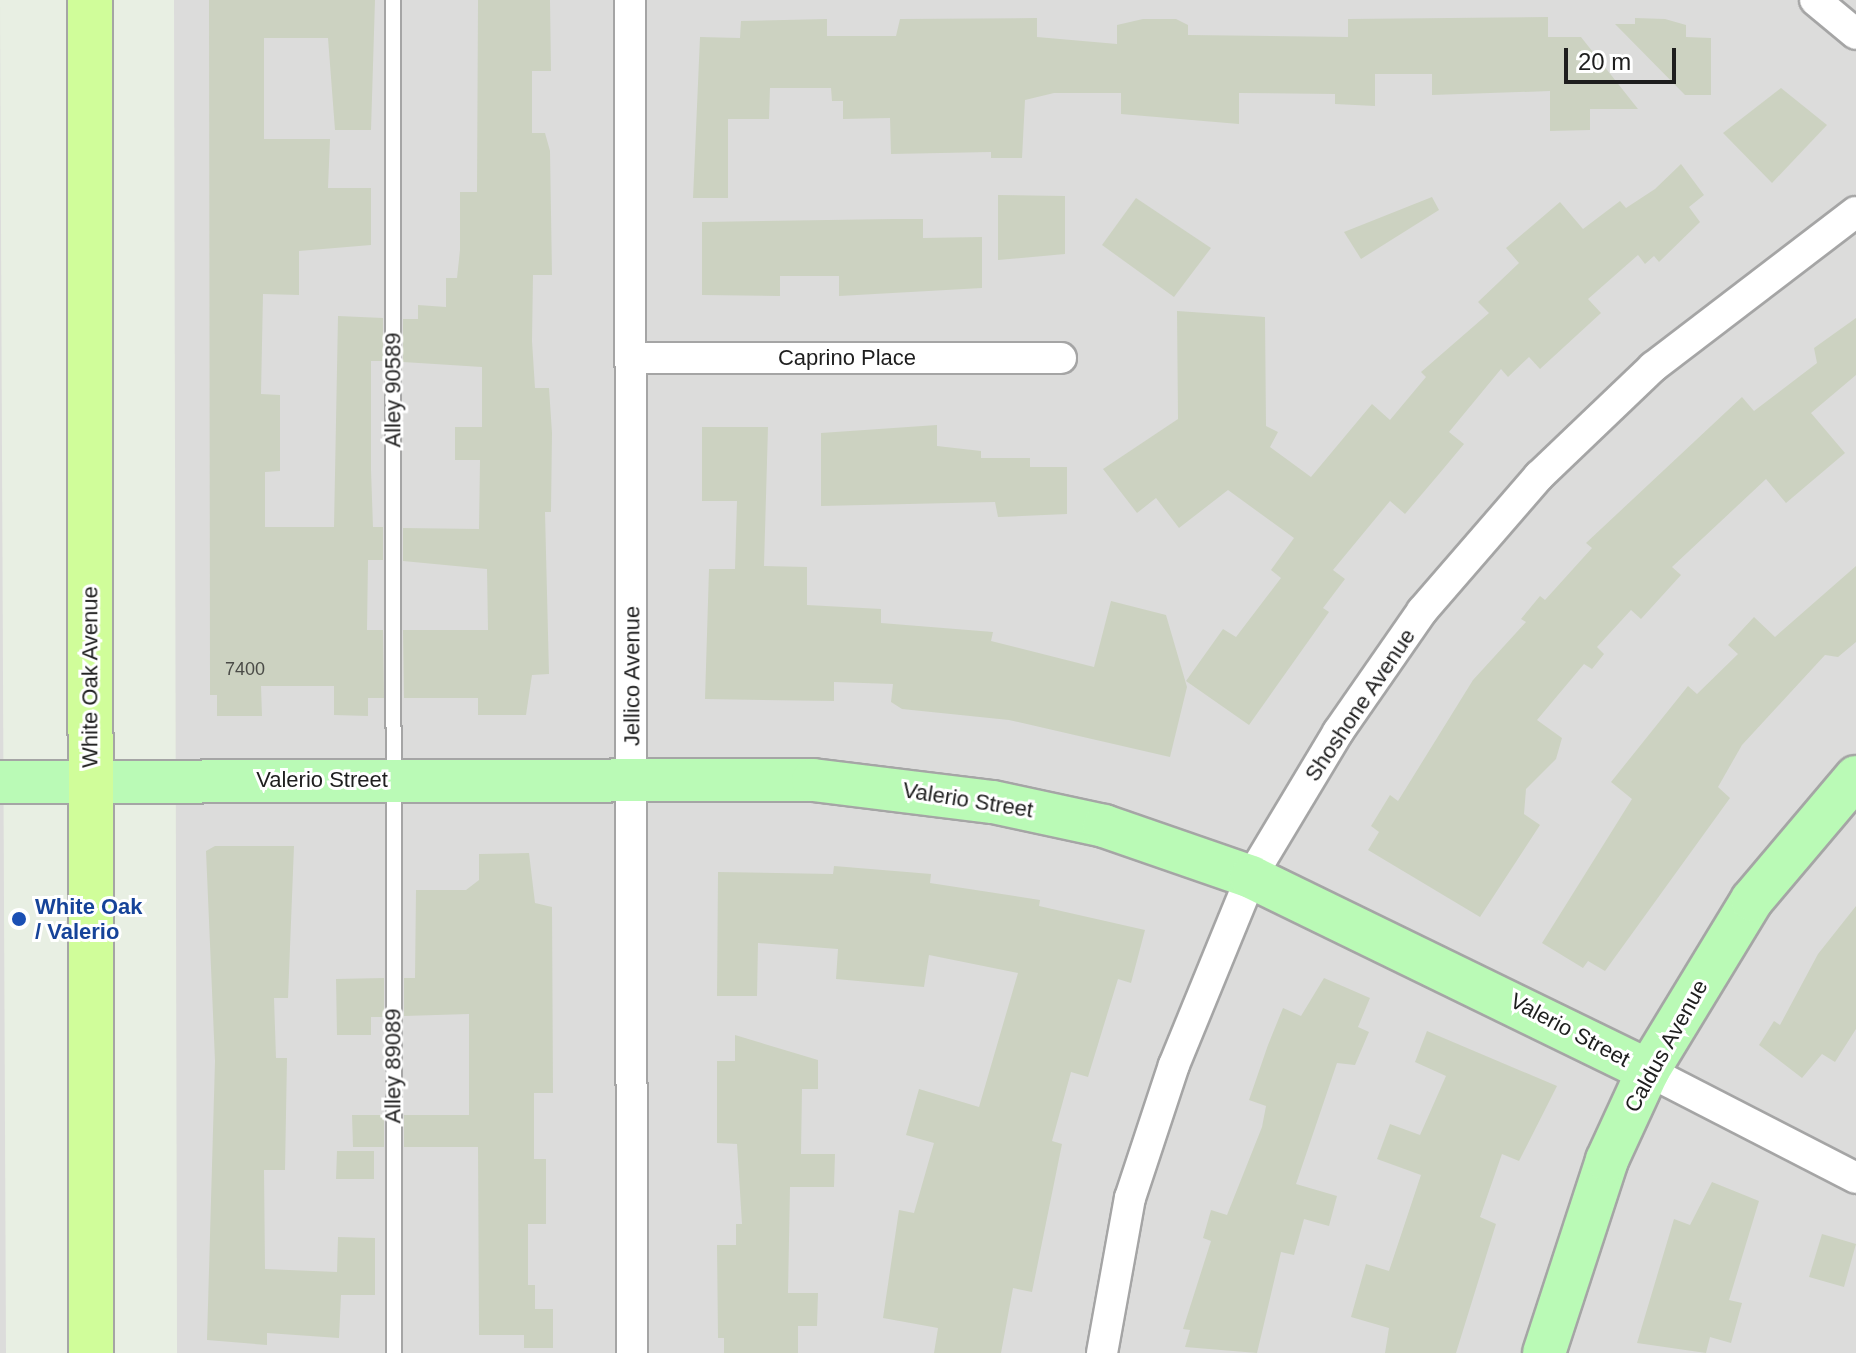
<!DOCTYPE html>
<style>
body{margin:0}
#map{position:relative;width:1856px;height:1353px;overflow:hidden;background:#e8efe3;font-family:Arial,sans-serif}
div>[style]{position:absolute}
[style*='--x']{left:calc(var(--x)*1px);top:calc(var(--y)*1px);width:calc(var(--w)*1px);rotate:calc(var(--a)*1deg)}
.residential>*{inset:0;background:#dcdcdb}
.building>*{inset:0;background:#ccd2c1}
.roads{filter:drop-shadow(2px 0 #a5a5a5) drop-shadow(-2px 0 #a5a5a5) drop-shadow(0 2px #a5a5a5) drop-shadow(0 -2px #a5a5a5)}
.lane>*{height:14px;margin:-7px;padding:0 7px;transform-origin:7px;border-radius:7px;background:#fff}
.street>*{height:30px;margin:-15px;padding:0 15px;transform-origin:15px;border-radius:15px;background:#fff}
.secondary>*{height:42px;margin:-21px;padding:0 21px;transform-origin:21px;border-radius:21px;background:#bafab6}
.primary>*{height:44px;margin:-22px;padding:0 22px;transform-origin:22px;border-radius:22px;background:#d0fd9a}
.dots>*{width:22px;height:22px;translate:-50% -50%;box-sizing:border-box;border:4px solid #fff;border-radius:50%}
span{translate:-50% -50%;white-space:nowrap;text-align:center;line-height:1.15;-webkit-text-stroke:6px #fff;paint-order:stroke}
.number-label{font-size:18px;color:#4a4b47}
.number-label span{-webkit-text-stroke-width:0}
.street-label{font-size:22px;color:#1e1e1e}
.transit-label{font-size:22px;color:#164399;font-weight:700}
.left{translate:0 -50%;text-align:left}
.scale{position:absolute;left:1564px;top:48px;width:112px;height:36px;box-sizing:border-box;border:4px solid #1e1e1e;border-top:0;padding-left:10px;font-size:24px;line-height:28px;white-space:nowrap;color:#1e1e1e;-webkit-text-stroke:6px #fff;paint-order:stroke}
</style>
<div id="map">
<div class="residential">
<i style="clip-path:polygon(0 0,6px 1353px,0 1353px)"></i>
<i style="clip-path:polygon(174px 0,1856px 0,1856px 1353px,177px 1353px)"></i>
</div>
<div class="building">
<i style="clip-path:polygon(209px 0,375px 0,371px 130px,335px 130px,328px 38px,264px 38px,264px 139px,330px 139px,328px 188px,371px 188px,371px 245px,299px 251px,299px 295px,263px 294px,261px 394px,280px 395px,280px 471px,265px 472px,265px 527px,334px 527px,338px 316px,383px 318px,383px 361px,371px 361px,371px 470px,373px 527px,383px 527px,383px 560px,368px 560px,367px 630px,383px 630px,384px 698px,368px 698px,368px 716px,334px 715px,334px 686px,261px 686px,262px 716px,217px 716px,217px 695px,210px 695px)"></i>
<i style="clip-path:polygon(478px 0,550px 0,551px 71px,532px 71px,532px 133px,545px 133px,550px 151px,552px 275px,533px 275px,532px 341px,535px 388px,549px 388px,552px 433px,551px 512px,545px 512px,549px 674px,532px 675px,526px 715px,478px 715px,478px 698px,404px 698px,403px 630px,488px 630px,487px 569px,403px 561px,403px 528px,479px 529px,480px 460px,455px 460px,455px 427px,482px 427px,482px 367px,403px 362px,403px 319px,418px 319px,418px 305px,446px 307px,446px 278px,457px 278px,460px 250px,460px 192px,477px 192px)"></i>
<i style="clip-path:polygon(1548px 17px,1548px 37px,1581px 37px,1638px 109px,1590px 109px,1590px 130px,1550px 131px,1550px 91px,1432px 95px,1432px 74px,1375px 74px,1375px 106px,1335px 104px,1335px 94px,1239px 93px,1239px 124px,1121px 114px,1121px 93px,1054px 93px,1025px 100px,1022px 158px,991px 158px,991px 152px,891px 154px,890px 118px,843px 119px,843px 101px,832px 101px,831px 88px,770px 88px,769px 119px,728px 119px,728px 198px,693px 198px,700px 37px,740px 38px,741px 21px,827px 19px,827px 36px,896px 36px,900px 19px,1037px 18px,1037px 37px,1117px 44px,1117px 25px,1143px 19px,1176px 19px,1188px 25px,1188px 35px,1348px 37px,1348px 19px)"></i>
<i style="clip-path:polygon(1635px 18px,1665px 19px,1686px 25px,1686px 37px,1711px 38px,1711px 95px,1685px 95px,1615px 24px,1635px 24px)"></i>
<i style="clip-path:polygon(1781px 88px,1827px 125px,1772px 183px,1723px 133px)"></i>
<i style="clip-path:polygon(1681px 164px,1704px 195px,1689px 207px,1700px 222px,1659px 262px,1654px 256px,1645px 264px,1638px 255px,1588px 299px,1601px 313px,1540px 369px,1529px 357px,1508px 377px,1501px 369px,1449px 432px,1464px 444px,1439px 474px,1405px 514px,1390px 501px,1333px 570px,1345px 579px,1323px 608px,1329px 612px,1249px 725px,1186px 681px,1223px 629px,1236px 637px,1281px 578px,1271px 570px,1294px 538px,1228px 490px,1179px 528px,1156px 498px,1137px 513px,1103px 469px,1178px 419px,1177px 311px,1265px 317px,1266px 426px,1278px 432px,1270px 447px,1311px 477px,1372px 404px,1390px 420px,1426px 377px,1421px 372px,1489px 313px,1478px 302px,1519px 263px,1506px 248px,1560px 202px,1583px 229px,1620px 201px,1626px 208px,1655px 189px)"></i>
<i style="clip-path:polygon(998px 195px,1065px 196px,1065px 254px,998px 260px)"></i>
<i style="clip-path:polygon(1432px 197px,1439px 210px,1361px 259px,1344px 232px)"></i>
<i style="clip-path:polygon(1136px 198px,1211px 248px,1174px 297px,1102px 245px)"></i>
<i style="clip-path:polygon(893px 219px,923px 219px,923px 238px,982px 237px,982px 288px,839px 296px,839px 276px,780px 276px,780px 296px,702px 295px,702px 222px)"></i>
<i style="clip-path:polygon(1856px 318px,1856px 375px,1811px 413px,1845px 453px,1786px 503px,1766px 479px,1672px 567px,1681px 575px,1641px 619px,1631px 610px,1597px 647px,1604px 654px,1592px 669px,1584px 664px,1537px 720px,1562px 738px,1556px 759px,1526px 789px,1524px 814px,1540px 825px,1480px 917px,1368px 850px,1379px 832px,1371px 826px,1390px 795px,1398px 801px,1473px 680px,1526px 622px,1521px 619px,1540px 596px,1545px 600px,1592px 548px,1586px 543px,1742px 397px,1754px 411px,1817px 363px,1814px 348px)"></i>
<i style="clip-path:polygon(937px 425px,937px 446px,981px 451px,981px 458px,1030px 458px,1030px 467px,1067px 467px,1067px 514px,998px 517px,995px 502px,821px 506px,821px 433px)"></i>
<i style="clip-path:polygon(702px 427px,768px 427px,764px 566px,807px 567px,807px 605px,881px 609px,881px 623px,993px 632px,991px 641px,1094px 667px,1111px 601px,1166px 615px,1187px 687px,1170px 757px,1009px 720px,902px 709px,891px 702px,893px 684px,834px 682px,834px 701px,705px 699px,709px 569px,735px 569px,737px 501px,702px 501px)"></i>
<i style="clip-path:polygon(1856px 566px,1856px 642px,1838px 657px,1825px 655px,1742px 745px,1718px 787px,1730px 798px,1605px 971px,1588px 961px,1583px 968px,1542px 943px,1632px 799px,1611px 782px,1688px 686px,1697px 694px,1738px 654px,1728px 645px,1754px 617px,1775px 637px)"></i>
<i style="clip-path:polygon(215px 846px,294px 846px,288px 998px,274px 998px,276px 1058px,287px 1058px,285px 1170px,264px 1170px,265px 1269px,337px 1272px,338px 1237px,375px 1238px,375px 1295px,341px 1295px,339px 1338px,267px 1333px,267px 1345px,207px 1340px,215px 1061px,206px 851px)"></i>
<i style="clip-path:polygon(529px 853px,535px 903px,552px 907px,553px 1093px,534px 1093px,534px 1159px,546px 1159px,546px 1224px,528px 1224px,528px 1285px,535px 1285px,535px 1309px,553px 1309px,553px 1348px,524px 1348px,524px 1335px,479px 1335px,478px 1147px,404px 1147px,404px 1115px,469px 1115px,469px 1014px,404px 1016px,404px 978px,415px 978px,416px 890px,466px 890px,479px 880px,479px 854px)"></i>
<i style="clip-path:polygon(834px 866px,931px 874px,930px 883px,1040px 900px,1039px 906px,1145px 930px,1131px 983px,1118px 979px,1088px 1077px,1071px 1072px,1052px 1141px,1062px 1144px,1032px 1292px,1013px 1288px,1001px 1353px,934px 1353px,938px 1328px,883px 1318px,899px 1210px,914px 1213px,934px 1143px,906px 1135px,919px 1089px,979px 1107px,1018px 973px,929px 955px,924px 987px,836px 979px,838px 949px,758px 943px,757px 996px,717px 996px,718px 872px,833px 874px)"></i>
<i style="clip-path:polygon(1856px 906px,1856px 1029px,1835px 1062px,1822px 1054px,1802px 1078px,1759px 1045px,1774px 1021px,1780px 1025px,1818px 954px)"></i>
<i style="clip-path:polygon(384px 978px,384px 1017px,371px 1017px,371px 1035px,337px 1035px,336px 979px)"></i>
<i style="clip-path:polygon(1324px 978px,1370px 998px,1358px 1027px,1369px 1032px,1355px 1065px,1337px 1063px,1296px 1184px,1337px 1196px,1329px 1226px,1304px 1219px,1294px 1255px,1281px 1252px,1257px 1353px,1185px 1347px,1190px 1330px,1183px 1329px,1211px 1241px,1203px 1238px,1211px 1210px,1227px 1215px,1262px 1127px,1266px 1106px,1249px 1100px,1268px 1045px,1283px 1008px,1301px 1016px)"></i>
<i style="clip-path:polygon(1427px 1031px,1557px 1086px,1519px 1161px,1502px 1154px,1480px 1217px,1496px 1224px,1456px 1353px,1385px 1353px,1389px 1328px,1351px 1317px,1366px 1264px,1389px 1271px,1421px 1175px,1377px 1159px,1390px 1124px,1420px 1135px,1446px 1076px,1415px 1062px)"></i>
<i style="clip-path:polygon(735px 1035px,818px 1060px,818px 1089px,802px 1089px,801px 1154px,835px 1154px,834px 1187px,790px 1187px,788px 1293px,818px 1293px,817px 1326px,798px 1326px,798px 1353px,724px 1353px,724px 1338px,718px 1338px,717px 1245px,736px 1245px,736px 1224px,742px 1224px,737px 1144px,717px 1143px,717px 1061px,735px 1061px)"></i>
<i style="clip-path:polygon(352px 1115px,384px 1115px,384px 1147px,353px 1147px)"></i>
<i style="clip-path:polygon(337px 1151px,374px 1151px,374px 1179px,336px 1179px)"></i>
<i style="clip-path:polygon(1712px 1182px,1759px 1201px,1729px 1300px,1742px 1303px,1731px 1343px,1710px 1337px,1706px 1353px,1637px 1343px,1674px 1219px,1690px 1225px)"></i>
<i style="clip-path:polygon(1822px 1234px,1856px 1244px,1844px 1287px,1809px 1277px)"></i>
</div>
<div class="roads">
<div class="lane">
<i style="--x:393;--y:0;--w:1353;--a:89.96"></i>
</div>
<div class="street">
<i style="--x:630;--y:0;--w:1353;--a:89.92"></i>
<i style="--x:1815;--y:0;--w:53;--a:39.7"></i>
<i style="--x:633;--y:358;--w:428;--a:0"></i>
<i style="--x:1648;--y:1071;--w:234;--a:27.2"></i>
<i style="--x:1102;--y:1353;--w:158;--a:-79.8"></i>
<i style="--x:1130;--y:1198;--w:140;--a:-71.7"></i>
<i style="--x:1174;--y:1065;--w:203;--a:-67.7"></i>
<i style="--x:1251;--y:877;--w:169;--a:-59"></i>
<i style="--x:1338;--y:732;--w:147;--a:-55.2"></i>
<i style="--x:1422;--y:611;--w:179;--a:-49.1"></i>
<i style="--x:1539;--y:476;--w:158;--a:-43.7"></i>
<i style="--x:1653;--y:367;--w:255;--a:-37.4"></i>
</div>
<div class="secondary">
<i style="--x:0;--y:782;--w:813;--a:-0.14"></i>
<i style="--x:813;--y:780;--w:181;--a:7"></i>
<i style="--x:993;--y:802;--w:114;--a:12.2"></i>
<i style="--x:1104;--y:826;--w:156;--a:19.1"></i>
<i style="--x:1251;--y:877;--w:442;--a:26"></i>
<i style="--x:1544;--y:1353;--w:203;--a:-71.9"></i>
<i style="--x:1607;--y:1160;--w:98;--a:-65.3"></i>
<i style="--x:1648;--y:1071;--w:200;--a:-58.7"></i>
<i style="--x:1752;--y:900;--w:161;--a:-49.8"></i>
</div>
<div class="primary">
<i style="--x:90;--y:0;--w:1353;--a:89.96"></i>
</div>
</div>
<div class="dots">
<i style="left:19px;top:919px;background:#1a4fb4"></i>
</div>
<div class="number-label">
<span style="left:245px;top:669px">7400</span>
</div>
<div class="street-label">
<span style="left:847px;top:358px">Caprino Place</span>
<span style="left:393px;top:390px;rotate:-90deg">Alley 90589</span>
<span style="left:632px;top:676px;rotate:-90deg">Jellico Avenue</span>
<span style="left:90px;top:677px;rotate:-90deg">White Oak Avenue</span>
<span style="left:1360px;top:705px;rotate:-56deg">Shoshone Avenue</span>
<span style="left:322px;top:780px">Valerio Street</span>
<span style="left:968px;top:800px;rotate:9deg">Valerio Street</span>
<span style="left:1570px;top:1030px;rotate:28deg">Valerio Street</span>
<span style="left:1666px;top:1046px;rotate:-61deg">Caldus Avenue</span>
<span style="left:393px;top:1066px;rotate:-90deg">Alley 89089</span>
</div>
<div class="transit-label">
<span class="left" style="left:35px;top:919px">White Oak<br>/ Valerio</span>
</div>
<div class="scale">20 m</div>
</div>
